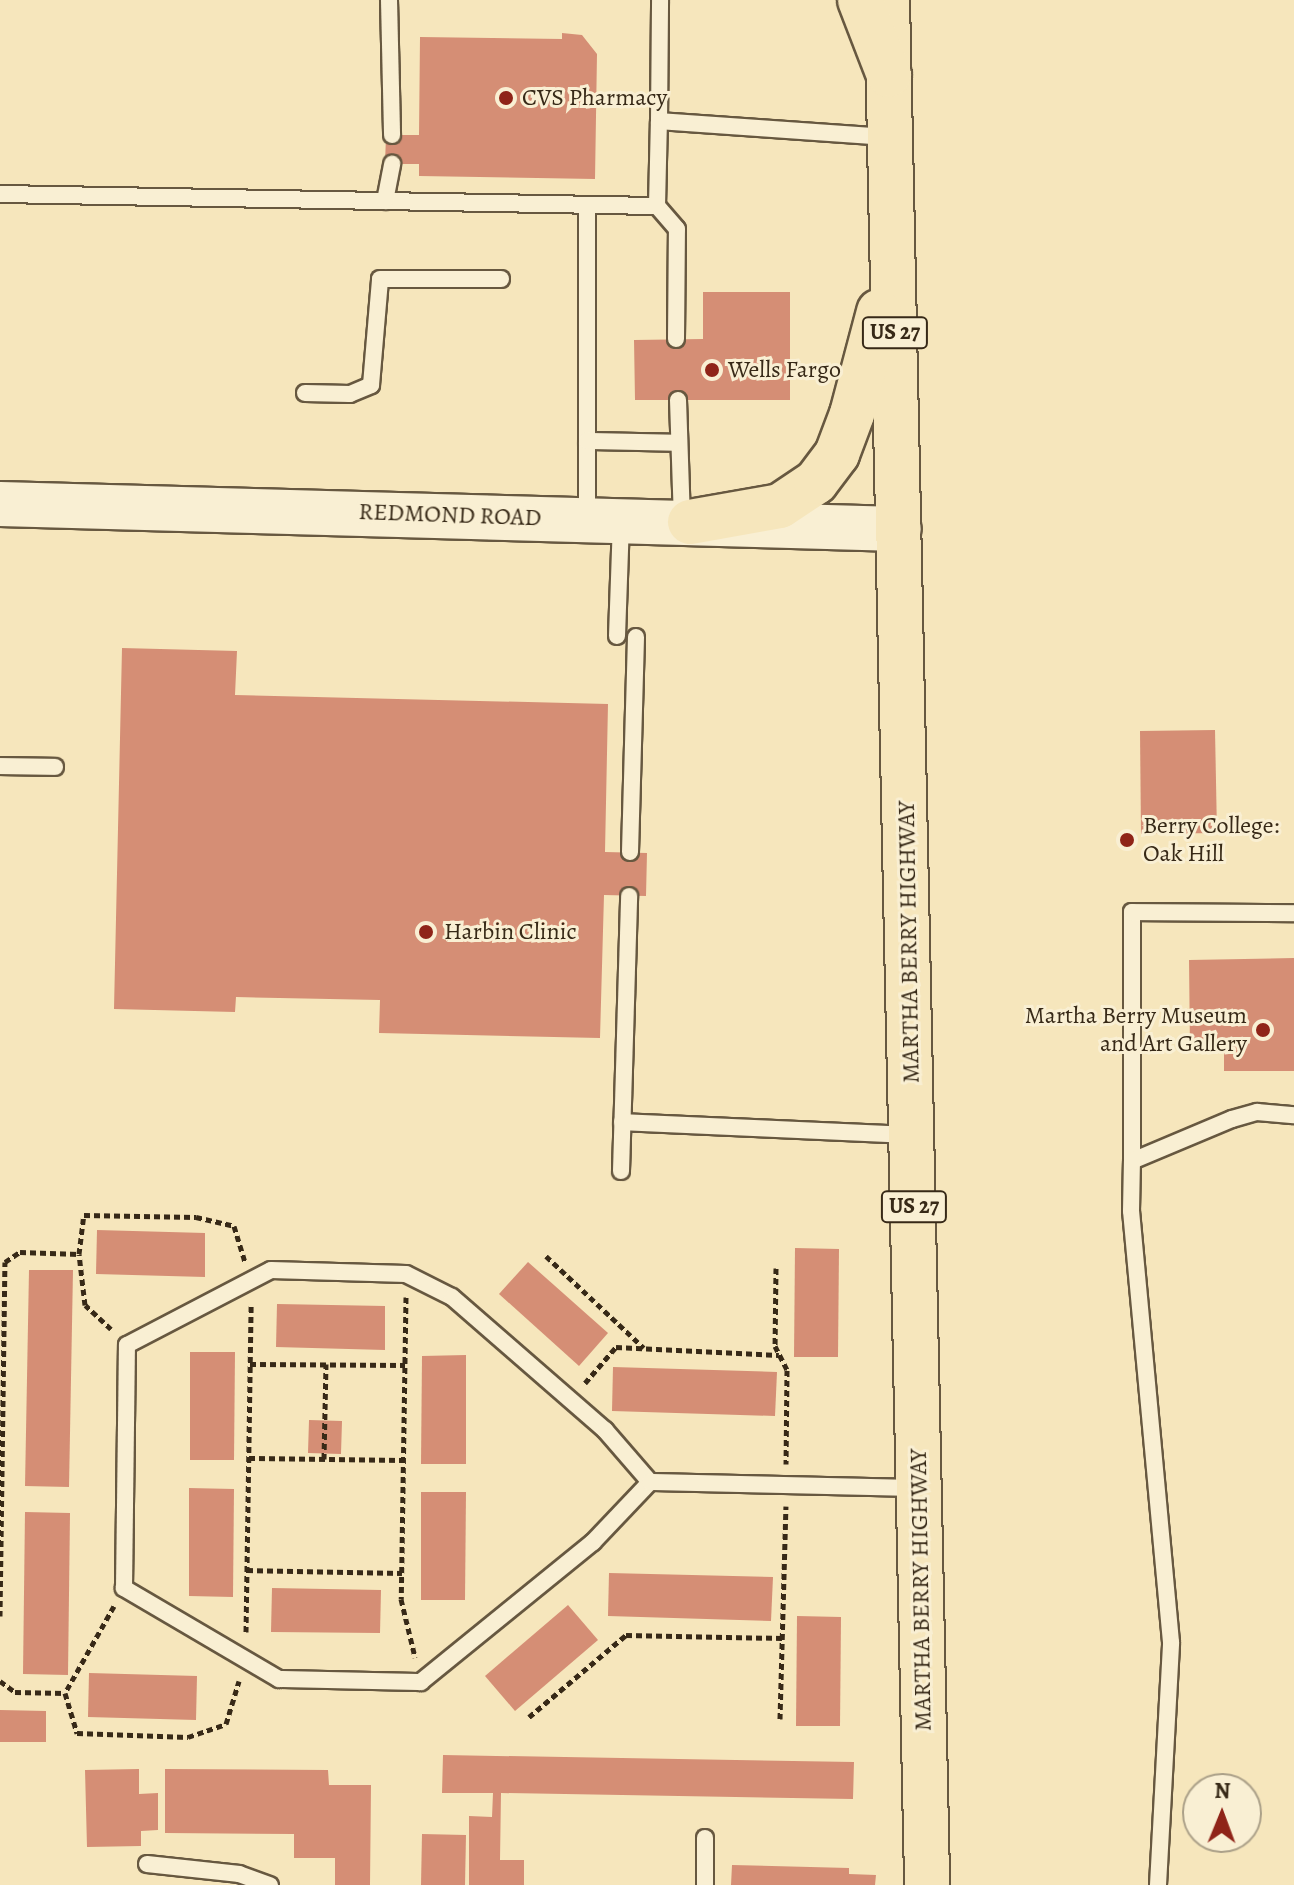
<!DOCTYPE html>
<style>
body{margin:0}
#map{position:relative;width:1294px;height:1885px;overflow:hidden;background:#f6e6bc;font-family:Alegreya,serif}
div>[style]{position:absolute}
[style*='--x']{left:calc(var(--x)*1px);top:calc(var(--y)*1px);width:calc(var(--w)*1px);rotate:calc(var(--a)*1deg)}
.building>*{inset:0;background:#d58e75}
.path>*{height:5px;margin-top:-2.5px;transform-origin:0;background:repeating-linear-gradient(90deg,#372917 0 6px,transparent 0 10px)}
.roads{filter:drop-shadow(2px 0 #675840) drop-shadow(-2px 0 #675840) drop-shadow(0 2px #675840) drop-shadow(0 -2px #675840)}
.lane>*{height:16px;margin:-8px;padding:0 8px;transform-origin:8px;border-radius:8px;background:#f9efd3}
.secondary>*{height:44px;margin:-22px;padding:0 22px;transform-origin:22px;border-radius:22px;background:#f9efd3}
.primary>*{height:44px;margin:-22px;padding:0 22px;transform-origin:22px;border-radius:22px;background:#f6e6bc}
.highway>*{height:44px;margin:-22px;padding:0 22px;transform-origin:22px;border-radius:22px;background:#f6e6bc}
.dots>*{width:22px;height:22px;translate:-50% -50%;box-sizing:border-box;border:4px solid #f9efd3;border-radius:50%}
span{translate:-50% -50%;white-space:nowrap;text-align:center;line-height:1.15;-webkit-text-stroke:6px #f9efd3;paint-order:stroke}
.shield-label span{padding:2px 6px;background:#f9efd3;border:2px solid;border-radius:6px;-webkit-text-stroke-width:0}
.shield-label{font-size:22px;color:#372917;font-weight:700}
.poi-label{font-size:24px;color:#372917}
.left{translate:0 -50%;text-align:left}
.right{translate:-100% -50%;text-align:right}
.street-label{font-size:24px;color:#372917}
.north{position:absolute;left:1182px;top:1773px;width:80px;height:80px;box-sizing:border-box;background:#f9efd3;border:2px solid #aba088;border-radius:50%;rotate:1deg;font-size:22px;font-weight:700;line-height:32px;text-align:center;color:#372917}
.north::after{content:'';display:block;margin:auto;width:28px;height:36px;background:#8f2418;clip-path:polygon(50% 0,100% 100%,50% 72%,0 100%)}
</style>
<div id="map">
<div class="building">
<i style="clip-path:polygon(562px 33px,582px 35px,597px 54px,595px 179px,419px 176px,419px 164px,385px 164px,386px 135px,419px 135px,420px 37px,562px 39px)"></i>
<i style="clip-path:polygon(703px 292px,790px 292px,790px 400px,635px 400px,634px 340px,703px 339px)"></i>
<i style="clip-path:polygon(122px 648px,237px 651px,235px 695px,608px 704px,605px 852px,647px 853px,646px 896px,604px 895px,600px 1038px,379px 1033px,380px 1000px,236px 997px,235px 1012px,114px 1009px)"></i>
<i style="clip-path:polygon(1215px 730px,1217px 833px,1141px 834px,1140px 731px)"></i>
<i style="clip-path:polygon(1294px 958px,1294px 1071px,1224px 1071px,1224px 1049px,1190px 1050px,1189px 960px)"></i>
<i style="clip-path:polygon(97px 1230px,205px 1233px,205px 1277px,96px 1274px)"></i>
<i style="clip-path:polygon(795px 1248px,839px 1249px,838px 1357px,794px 1357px)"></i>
<i style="clip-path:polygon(528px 1262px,608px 1333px,579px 1366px,499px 1294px)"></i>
<i style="clip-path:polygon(29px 1270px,73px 1270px,69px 1487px,25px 1486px)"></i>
<i style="clip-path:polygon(277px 1304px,385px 1306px,385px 1350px,276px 1347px)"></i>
<i style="clip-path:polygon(190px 1352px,235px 1352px,234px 1460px,190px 1460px)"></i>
<i style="clip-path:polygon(466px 1355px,466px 1464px,421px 1464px,422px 1356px)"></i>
<i style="clip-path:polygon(613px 1367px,777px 1372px,775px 1416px,612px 1411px)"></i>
<i style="clip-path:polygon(309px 1420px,342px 1421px,341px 1454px,308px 1453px)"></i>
<i style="clip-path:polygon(189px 1488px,234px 1489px,233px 1597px,189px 1596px)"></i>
<i style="clip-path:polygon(421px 1492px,466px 1492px,465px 1600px,421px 1600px)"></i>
<i style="clip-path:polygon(25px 1512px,70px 1513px,68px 1675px,23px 1674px)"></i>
<i style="clip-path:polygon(609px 1573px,773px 1577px,771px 1621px,608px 1616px)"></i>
<i style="clip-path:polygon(272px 1588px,381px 1590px,380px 1633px,271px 1632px)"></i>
<i style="clip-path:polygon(568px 1605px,598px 1640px,515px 1711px,485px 1676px)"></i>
<i style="clip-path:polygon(797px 1616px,841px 1617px,840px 1726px,796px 1726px)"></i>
<i style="clip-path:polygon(89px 1673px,197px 1676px,196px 1720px,88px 1717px)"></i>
<i style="clip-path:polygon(0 1710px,46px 1711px,46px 1742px,0 1742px)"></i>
<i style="clip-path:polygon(443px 1755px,854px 1762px,853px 1799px,501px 1793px,500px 1860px,524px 1860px,524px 1885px,469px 1885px,469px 1816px,492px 1817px,493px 1793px,442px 1793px)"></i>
<i style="clip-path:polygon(139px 1769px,139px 1794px,158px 1793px,158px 1830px,141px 1831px,141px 1846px,87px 1847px,85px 1770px)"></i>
<i style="clip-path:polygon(165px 1769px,328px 1770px,329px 1785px,371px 1785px,370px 1885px,335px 1885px,335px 1858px,294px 1858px,294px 1834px,165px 1833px)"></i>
<i style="clip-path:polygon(422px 1834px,466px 1835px,465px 1885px,421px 1885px)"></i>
<i style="clip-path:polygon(732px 1865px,849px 1868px,849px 1874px,876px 1875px,875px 1885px,731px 1885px)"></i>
</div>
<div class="path">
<i style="--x:546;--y:1256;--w:134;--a:43.2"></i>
<i style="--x:776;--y:1268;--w:78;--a:90.7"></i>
<i style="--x:775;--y:1346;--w:27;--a:63"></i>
<i style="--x:787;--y:1370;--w:94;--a:90.6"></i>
<i style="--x:406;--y:1297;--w:302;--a:90.9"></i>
<i style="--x:401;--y:1599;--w:60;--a:76.4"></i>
<i style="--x:111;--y:1329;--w:35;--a:-137"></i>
<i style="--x:85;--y:1305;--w:51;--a:-96.7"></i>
<i style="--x:79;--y:1254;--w:39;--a:-83"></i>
<i style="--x:84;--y:1215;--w:112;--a:1"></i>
<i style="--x:196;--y:1217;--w:39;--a:13"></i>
<i style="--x:234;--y:1226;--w:37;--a:73"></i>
<i style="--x:250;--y:1364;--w:155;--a:0.4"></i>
<i style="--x:585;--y:1383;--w:48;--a:-49.3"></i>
<i style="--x:616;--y:1347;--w:163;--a:2.8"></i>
<i style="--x:249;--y:1458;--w:154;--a:0.7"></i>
<i style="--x:324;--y:1459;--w:95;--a:-88.8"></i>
<i style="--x:247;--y:1570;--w:155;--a:1.1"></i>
<i style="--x:114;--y:1606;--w:100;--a:119.4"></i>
<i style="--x:65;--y:1693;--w:42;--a:73.3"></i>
<i style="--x:77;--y:1733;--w:111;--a:2.1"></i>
<i style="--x:188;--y:1737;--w:40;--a:-18.9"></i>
<i style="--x:226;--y:1724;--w:45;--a:-73.2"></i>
<i style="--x:0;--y:1616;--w:354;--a:-89.2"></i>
<i style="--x:5;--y:1262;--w:18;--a:-34"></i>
<i style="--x:20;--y:1252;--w:59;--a:1.9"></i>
<i style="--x:246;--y:1632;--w:326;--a:-89.1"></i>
<i style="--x:0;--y:1681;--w:19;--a:36"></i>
<i style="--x:15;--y:1692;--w:50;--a:1.1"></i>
<i style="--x:529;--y:1717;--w:127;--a:-40.2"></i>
<i style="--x:626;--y:1635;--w:156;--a:1.1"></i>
<i style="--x:780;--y:1719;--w:213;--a:-88.4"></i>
</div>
<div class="roads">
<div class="lane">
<i style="--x:389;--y:0;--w:135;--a:88.7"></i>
<i style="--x:659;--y:121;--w:121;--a:-89.5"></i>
<i style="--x:0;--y:194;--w:657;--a:1.05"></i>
<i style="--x:385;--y:201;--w:38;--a:-79"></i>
<i style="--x:587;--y:205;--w:313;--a:90"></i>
<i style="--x:676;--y:339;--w:110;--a:-89.5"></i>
<i style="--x:677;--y:229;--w:30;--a:-131"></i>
<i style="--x:657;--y:206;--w:85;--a:-88.7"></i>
<i style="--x:659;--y:121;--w:231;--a:4"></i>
<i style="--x:305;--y:393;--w:45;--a:1.3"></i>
<i style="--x:350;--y:394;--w:23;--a:-23"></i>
<i style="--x:371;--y:385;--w:106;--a:-85.1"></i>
<i style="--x:380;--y:279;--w:121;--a:0"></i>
<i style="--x:678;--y:400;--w:122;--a:88.1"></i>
<i style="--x:587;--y:441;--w:92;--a:1.2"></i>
<i style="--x:617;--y:636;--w:114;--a:-88"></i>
<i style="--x:0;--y:766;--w:55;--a:1"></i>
<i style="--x:630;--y:852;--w:215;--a:-88.4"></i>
<i style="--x:622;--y:1122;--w:286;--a:2.6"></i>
<i style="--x:1132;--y:1161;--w:249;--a:-90"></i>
<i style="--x:1132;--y:912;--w:162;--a:0.4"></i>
<i style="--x:621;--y:1171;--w:275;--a:-88.3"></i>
<i style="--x:650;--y:1482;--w:83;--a:133.5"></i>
<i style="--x:593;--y:1542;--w:222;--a:140.9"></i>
<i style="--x:421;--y:1682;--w:142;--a:-178.8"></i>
<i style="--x:279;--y:1679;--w:180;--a:-149.6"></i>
<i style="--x:124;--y:1588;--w:243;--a:-89.3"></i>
<i style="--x:127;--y:1345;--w:162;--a:-27.5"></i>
<i style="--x:271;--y:1270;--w:135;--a:1.7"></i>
<i style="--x:406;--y:1274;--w:51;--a:26.6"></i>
<i style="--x:452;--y:1297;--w:203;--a:41"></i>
<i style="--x:605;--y:1430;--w:69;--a:49.1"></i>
<i style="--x:650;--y:1482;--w:267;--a:1.3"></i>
<i style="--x:147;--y:1864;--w:93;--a:6.2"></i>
<i style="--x:239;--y:1874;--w:33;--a:20"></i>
<i style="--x:705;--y:1885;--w:47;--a:-90"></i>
<i style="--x:1158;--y:1885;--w:243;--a:-86.9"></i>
<i style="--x:1171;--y:1642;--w:433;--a:-95.3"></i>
<i style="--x:1131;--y:1211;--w:50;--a:-88.9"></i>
<i style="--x:1132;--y:1161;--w:108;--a:-22.8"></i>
<i style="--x:1232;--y:1119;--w:26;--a:-16"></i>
<i style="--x:1257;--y:1112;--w:37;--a:5"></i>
</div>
<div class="secondary">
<i style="--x:0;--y:504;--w:899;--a:1.59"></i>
</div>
<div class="primary">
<i style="--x:887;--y:0;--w:1885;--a:88.78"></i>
<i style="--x:690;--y:522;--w:91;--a:-10.1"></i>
<i style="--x:780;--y:506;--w:43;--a:-33.7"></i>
<i style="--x:816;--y:482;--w:35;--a:-53"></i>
<i style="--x:837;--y:454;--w:43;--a:-69.4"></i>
<i style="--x:852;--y:414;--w:106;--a:-75.2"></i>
</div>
<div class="highway">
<i style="--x:860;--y:0;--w:80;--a:68.9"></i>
</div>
</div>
<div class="dots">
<i style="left:506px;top:98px;background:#8f2418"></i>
<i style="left:712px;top:370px;background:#8f2418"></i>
<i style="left:1127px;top:840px;background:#8f2418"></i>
<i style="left:426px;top:932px;background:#8f2418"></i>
<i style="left:1263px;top:1030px;background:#8f2418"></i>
</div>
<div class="shield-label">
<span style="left:895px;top:333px">US 27</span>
<span style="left:914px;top:1207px">US 27</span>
</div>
<div class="poi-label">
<span class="left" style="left:522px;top:98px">CVS Pharmacy</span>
<span class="left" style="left:728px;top:370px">Wells Fargo</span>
<span class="left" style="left:1143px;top:840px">Berry College:<br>Oak Hill</span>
<span class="left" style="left:444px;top:932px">Harbin Clinic</span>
<span class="right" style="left:1247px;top:1030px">Martha Berry Museum<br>and Art Gallery</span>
</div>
<div class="street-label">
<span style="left:450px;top:515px;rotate:2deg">REDMOND ROAD</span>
<span style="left:909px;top:942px;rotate:-91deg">MARTHA BERRY HIGHWAY</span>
<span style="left:921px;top:1590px;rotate:-91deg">MARTHA BERRY HIGHWAY</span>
</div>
<div class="north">N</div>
</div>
